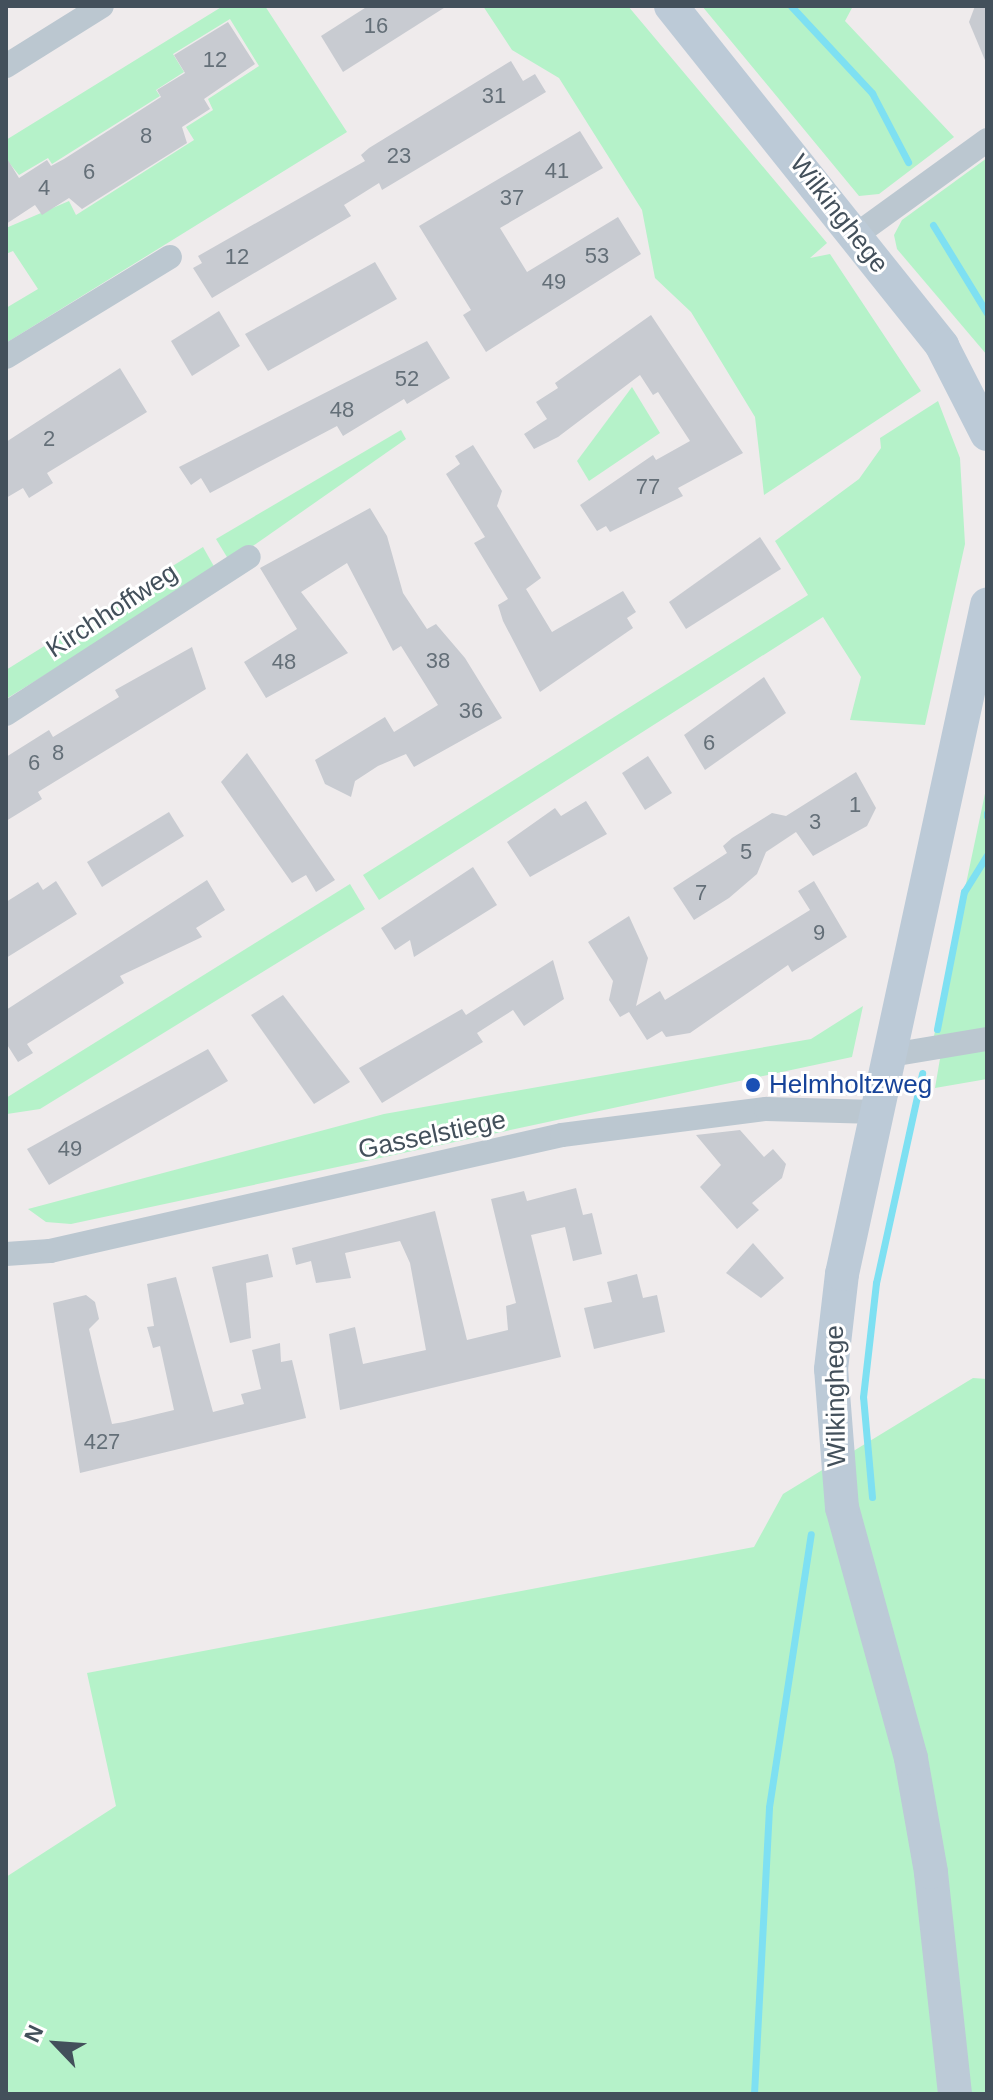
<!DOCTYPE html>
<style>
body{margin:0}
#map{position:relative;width:993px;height:2100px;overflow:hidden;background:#efebec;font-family:Arial,sans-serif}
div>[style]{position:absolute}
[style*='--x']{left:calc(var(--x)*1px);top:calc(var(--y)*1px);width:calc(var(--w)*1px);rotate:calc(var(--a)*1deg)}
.green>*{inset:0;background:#b5f2c9}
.stream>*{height:7px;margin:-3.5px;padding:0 3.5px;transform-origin:3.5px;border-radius:3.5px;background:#7ee0f2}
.building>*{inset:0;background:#c8cbd1}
.street>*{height:24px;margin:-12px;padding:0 12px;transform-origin:12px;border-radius:12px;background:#bbc7d0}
.secondary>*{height:34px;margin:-17px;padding:0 17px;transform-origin:17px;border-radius:17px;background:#bccad7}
.dots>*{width:22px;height:22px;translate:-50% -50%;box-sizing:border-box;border:4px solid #fff;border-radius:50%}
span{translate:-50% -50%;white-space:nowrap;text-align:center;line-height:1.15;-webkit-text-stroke:6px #fff;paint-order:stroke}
.number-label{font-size:22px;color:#646f78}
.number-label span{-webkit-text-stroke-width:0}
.street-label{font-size:26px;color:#43505b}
.transit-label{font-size:26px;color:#164399}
.left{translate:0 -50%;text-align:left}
.frame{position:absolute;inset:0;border:8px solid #43505b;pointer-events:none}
.north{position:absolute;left:16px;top:2004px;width:80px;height:80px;-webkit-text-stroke:6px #fff;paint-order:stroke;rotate:295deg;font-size:22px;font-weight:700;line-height:32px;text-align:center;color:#43505b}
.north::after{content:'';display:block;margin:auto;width:28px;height:36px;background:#43505b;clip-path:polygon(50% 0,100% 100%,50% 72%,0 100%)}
</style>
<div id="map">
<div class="green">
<i style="clip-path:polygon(223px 6px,265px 6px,347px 132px,6px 343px,6px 308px,38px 289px,13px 251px,6px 254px,6px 228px,69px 201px,76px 215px,194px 140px,186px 127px,213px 110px,208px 99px,259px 66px,230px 19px,173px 54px,184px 72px,156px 90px,160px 96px,52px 164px,48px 158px,19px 175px,6px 159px,6px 140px)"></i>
<i style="clip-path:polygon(483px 6px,628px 6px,827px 243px,810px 258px,830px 254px,921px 391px,764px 495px,755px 417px,691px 312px,655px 278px,642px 210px,559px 78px,512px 50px)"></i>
<i style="clip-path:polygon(702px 6px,853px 6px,845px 21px,954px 137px,879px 194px,859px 196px)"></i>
<i style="clip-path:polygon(987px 158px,987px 355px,897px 249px,894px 235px,902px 220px)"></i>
<i style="clip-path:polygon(632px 387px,660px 433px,589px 481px,577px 461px)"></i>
<i style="clip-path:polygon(938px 401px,960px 458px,965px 544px,925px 725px,850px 720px,861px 677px,823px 617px,379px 900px,363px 875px,808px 595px,775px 541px,859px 479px,881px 448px,880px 438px)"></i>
<i style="clip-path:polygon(401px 430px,406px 439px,230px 562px,216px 539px)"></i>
<i style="clip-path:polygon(203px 547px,216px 570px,6px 699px,6px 670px)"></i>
<i style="clip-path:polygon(987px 784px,987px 1079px,935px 1088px,944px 1035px,934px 1036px)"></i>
<i style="clip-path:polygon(350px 884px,365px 909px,40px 1109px,7px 1114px,6px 1098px)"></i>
<i style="clip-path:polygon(863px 1006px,852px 1057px,71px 1224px,46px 1222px,28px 1209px,384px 1114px,811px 1039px)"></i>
<i style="clip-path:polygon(973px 1378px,987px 1379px,987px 2094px,6px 2094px,6px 1877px,116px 1806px,87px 1673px,754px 1547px,783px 1494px)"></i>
</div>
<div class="stream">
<i style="--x:791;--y:6;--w:119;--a:47"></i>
<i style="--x:872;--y:93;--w:78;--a:62.4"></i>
<i style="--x:933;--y:225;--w:103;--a:58.5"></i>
<i style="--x:987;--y:813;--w:3;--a:90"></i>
<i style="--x:937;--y:1029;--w:140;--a:-78.9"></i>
<i style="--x:964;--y:892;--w:44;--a:-58.1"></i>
<i style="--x:872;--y:1497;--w:100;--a:-95.1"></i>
<i style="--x:863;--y:1397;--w:115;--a:-83.5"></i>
<i style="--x:876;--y:1283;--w:215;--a:-77.6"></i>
<i style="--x:754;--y:2094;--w:287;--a:-87"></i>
<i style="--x:769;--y:1807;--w:276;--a:-81.3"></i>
</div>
<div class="building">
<i style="clip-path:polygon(368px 6px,447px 6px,343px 72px,321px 36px)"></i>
<i style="clip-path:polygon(975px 6px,987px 6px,987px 65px,969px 22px)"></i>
<i style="clip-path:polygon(228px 22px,255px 64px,204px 99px,210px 109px,182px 127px,187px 143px,82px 209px,69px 198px,42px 215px,35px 205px,6px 224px,6px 157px,19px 178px,47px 160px,51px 166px,64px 159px,161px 97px,157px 90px,185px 73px,174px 55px)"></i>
<i style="clip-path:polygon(511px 61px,523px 81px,535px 74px,546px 92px,382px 190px,379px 183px,344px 205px,351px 216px,212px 298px,193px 268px,202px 263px,198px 256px,365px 161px,361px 155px,369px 148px)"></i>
<i style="clip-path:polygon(580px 131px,603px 168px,500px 228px,527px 272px,618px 217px,641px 254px,486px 352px,463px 315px,471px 310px,419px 226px)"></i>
<i style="clip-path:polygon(375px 262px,397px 299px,268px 371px,245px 334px)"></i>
<i style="clip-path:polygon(219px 311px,240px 346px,192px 376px,171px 341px)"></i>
<i style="clip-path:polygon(651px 315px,743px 453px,678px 488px,683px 496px,610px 532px,606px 526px,597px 531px,580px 505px,653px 455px,656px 460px,690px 441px,658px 392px,653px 395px,640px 375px,558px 437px,534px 449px,524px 434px,547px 419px,536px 402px,558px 388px,555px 383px)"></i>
<i style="clip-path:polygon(427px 341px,450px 378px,407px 404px,404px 399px,343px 436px,337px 426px,210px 493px,201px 478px,191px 485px,179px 467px)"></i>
<i style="clip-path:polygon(120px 368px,147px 412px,47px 473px,53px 483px,29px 498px,23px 488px,6px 498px,6px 442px)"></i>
<i style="clip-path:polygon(473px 445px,502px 491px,497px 506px,541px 578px,526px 589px,552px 632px,623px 591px,636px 612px,627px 618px,633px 628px,540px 692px,503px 621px,498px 605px,508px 599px,474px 543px,485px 537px,446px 474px,460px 464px,455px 456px)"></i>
<i style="clip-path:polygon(370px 508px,387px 536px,403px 593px,427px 629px,436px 624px,465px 658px,502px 718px,414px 767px,406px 754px,378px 766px,355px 781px,351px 797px,325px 784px,315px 760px,385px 717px,394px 732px,438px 705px,401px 646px,393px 651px,347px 563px,301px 592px,348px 653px,266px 698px,244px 662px,297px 629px,260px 568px)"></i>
<i style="clip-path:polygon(760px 537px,781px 569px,686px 629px,669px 602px)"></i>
<i style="clip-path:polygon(192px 647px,206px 689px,38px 792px,42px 799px,6px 821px,6px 757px,49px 730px,53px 737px,119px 697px,115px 690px)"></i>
<i style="clip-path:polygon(764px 677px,786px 713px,705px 770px,684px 735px)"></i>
<i style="clip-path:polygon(247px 753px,335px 880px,316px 892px,306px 875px,292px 883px,221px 782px)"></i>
<i style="clip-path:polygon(648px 756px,672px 793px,645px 810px,622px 773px)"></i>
<i style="clip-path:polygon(856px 772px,876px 808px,867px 826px,813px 856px,796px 832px,766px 852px,757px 874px,729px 898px,694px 920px,673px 888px,727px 853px,723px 846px,732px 838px,772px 813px,786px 816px)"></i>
<i style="clip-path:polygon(586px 801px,607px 834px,530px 877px,507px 842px,555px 808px,561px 816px)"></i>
<i style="clip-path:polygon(169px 812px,184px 836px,102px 887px,87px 862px)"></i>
<i style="clip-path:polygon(473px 867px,497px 905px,414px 957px,410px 940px,395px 950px,381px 928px)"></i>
<i style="clip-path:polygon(207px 880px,225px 910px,196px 928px,202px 937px,120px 976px,124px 983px,27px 1044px,33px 1053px,18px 1062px,6px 1043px,6px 1010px)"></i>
<i style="clip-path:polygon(56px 881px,77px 914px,6px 958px,6px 902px,38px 882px,43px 890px)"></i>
<i style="clip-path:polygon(814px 881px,847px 937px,792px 972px,788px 965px,690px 1033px,666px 1037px,662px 1031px,647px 1040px,629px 1012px,620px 1017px,609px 1000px,613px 981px,588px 942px,629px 916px,648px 958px,636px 1006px,660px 991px,665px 1000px,810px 910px,798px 891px)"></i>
<i style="clip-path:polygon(553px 960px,564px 999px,524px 1026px,513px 1010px,477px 1033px,483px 1042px,382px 1103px,359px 1068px,462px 1009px,466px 1015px)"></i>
<i style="clip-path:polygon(283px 995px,350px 1082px,314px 1104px,251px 1015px)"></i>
<i style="clip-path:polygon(208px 1049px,228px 1081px,49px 1185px,27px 1149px)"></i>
<i style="clip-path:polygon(740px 1130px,764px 1157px,773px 1149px,786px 1164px,782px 1178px,752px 1203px,759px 1210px,737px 1229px,700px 1187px,721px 1165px,696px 1135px)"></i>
<i style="clip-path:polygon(576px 1188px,583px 1215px,592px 1213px,602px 1254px,573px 1261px,565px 1227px,531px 1235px,561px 1357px,340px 1410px,329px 1334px,355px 1327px,363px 1364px,426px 1350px,410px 1263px,400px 1241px,345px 1253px,351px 1278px,316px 1283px,311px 1261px,296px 1265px,292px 1248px,435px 1211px,467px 1340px,508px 1330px,506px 1306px,516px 1303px,491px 1199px,524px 1191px,527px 1201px)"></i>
<i style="clip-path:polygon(753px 1243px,784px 1278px,761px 1298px,726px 1273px)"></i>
<i style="clip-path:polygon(268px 1254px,273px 1277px,246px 1283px,251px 1338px,230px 1343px,212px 1267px)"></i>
<i style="clip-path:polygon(637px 1274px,643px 1298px,657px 1295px,665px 1332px,594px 1349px,584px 1308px,612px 1302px,607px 1282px)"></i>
<i style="clip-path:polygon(176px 1277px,213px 1412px,244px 1404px,241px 1394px,261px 1389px,252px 1350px,280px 1343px,281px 1362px,292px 1360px,306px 1418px,80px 1473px,53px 1303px,86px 1295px,95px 1302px,99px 1319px,89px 1329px,99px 1372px,112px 1424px,124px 1422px,174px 1410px,160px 1346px,153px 1348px,147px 1327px,154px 1326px,147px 1284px)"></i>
</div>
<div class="street">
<i style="--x:6;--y:66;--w:113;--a:-32"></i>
<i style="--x:856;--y:235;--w:162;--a:-35.9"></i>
<i style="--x:6;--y:357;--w:192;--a:-31.4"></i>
<i style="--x:6;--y:714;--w:289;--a:-32.9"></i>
<i style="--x:891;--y:1055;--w:97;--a:-9.5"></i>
<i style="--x:6;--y:1254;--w:44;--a:-3.9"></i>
<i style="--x:50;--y:1251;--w:525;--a:-12.77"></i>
<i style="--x:562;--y:1135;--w:206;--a:-7.3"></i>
<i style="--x:766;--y:1109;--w:111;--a:1.5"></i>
</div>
<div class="secondary">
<i style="--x:671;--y:6;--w:435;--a:51.4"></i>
<i style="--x:942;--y:346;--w:99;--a:62.9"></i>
<i style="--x:955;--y:2094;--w:223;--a:-96.2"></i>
<i style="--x:931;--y:1872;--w:116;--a:-100"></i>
<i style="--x:911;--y:1758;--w:259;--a:-105.4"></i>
<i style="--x:842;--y:1508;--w:139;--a:-94.5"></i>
<i style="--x:831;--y:1369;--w:96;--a:-83.4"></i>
<i style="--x:842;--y:1274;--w:685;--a:-77.77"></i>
</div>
<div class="dots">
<i style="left:753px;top:1085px;background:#1a4fb4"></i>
</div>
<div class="number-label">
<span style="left:376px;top:26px">16</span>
<span style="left:215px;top:60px">12</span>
<span style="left:494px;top:96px">31</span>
<span style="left:146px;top:136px">8</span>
<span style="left:399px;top:156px">23</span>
<span style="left:557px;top:171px">41</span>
<span style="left:89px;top:172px">6</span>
<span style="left:44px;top:188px">4</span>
<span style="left:512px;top:198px">37</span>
<span style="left:597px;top:256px">53</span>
<span style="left:237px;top:257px">12</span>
<span style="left:554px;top:282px">49</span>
<span style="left:407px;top:379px">52</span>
<span style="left:342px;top:410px">48</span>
<span style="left:49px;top:439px">2</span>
<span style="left:648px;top:487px">77</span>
<span style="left:438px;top:661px">38</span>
<span style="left:284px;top:662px">48</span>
<span style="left:471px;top:711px">36</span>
<span style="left:709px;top:743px">6</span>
<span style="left:58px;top:753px">8</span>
<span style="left:34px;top:763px">6</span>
<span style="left:855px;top:805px">1</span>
<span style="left:815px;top:822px">3</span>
<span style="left:746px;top:852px">5</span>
<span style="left:701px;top:893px">7</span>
<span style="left:819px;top:933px">9</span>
<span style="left:70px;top:1149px">49</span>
<span style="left:102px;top:1442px">427</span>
</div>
<div class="street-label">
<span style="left:839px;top:214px;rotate:52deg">Wilkinghege</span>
<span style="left:112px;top:611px;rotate:-33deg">Kirchhoffweg</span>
<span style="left:432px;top:1135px;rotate:-12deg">Gasselstiege</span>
<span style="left:836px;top:1396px;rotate:-91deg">Wilkinghege</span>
</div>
<div class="transit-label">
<span class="left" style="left:769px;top:1085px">Helmholtzweg</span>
</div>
<div class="frame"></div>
<div class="north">N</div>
</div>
